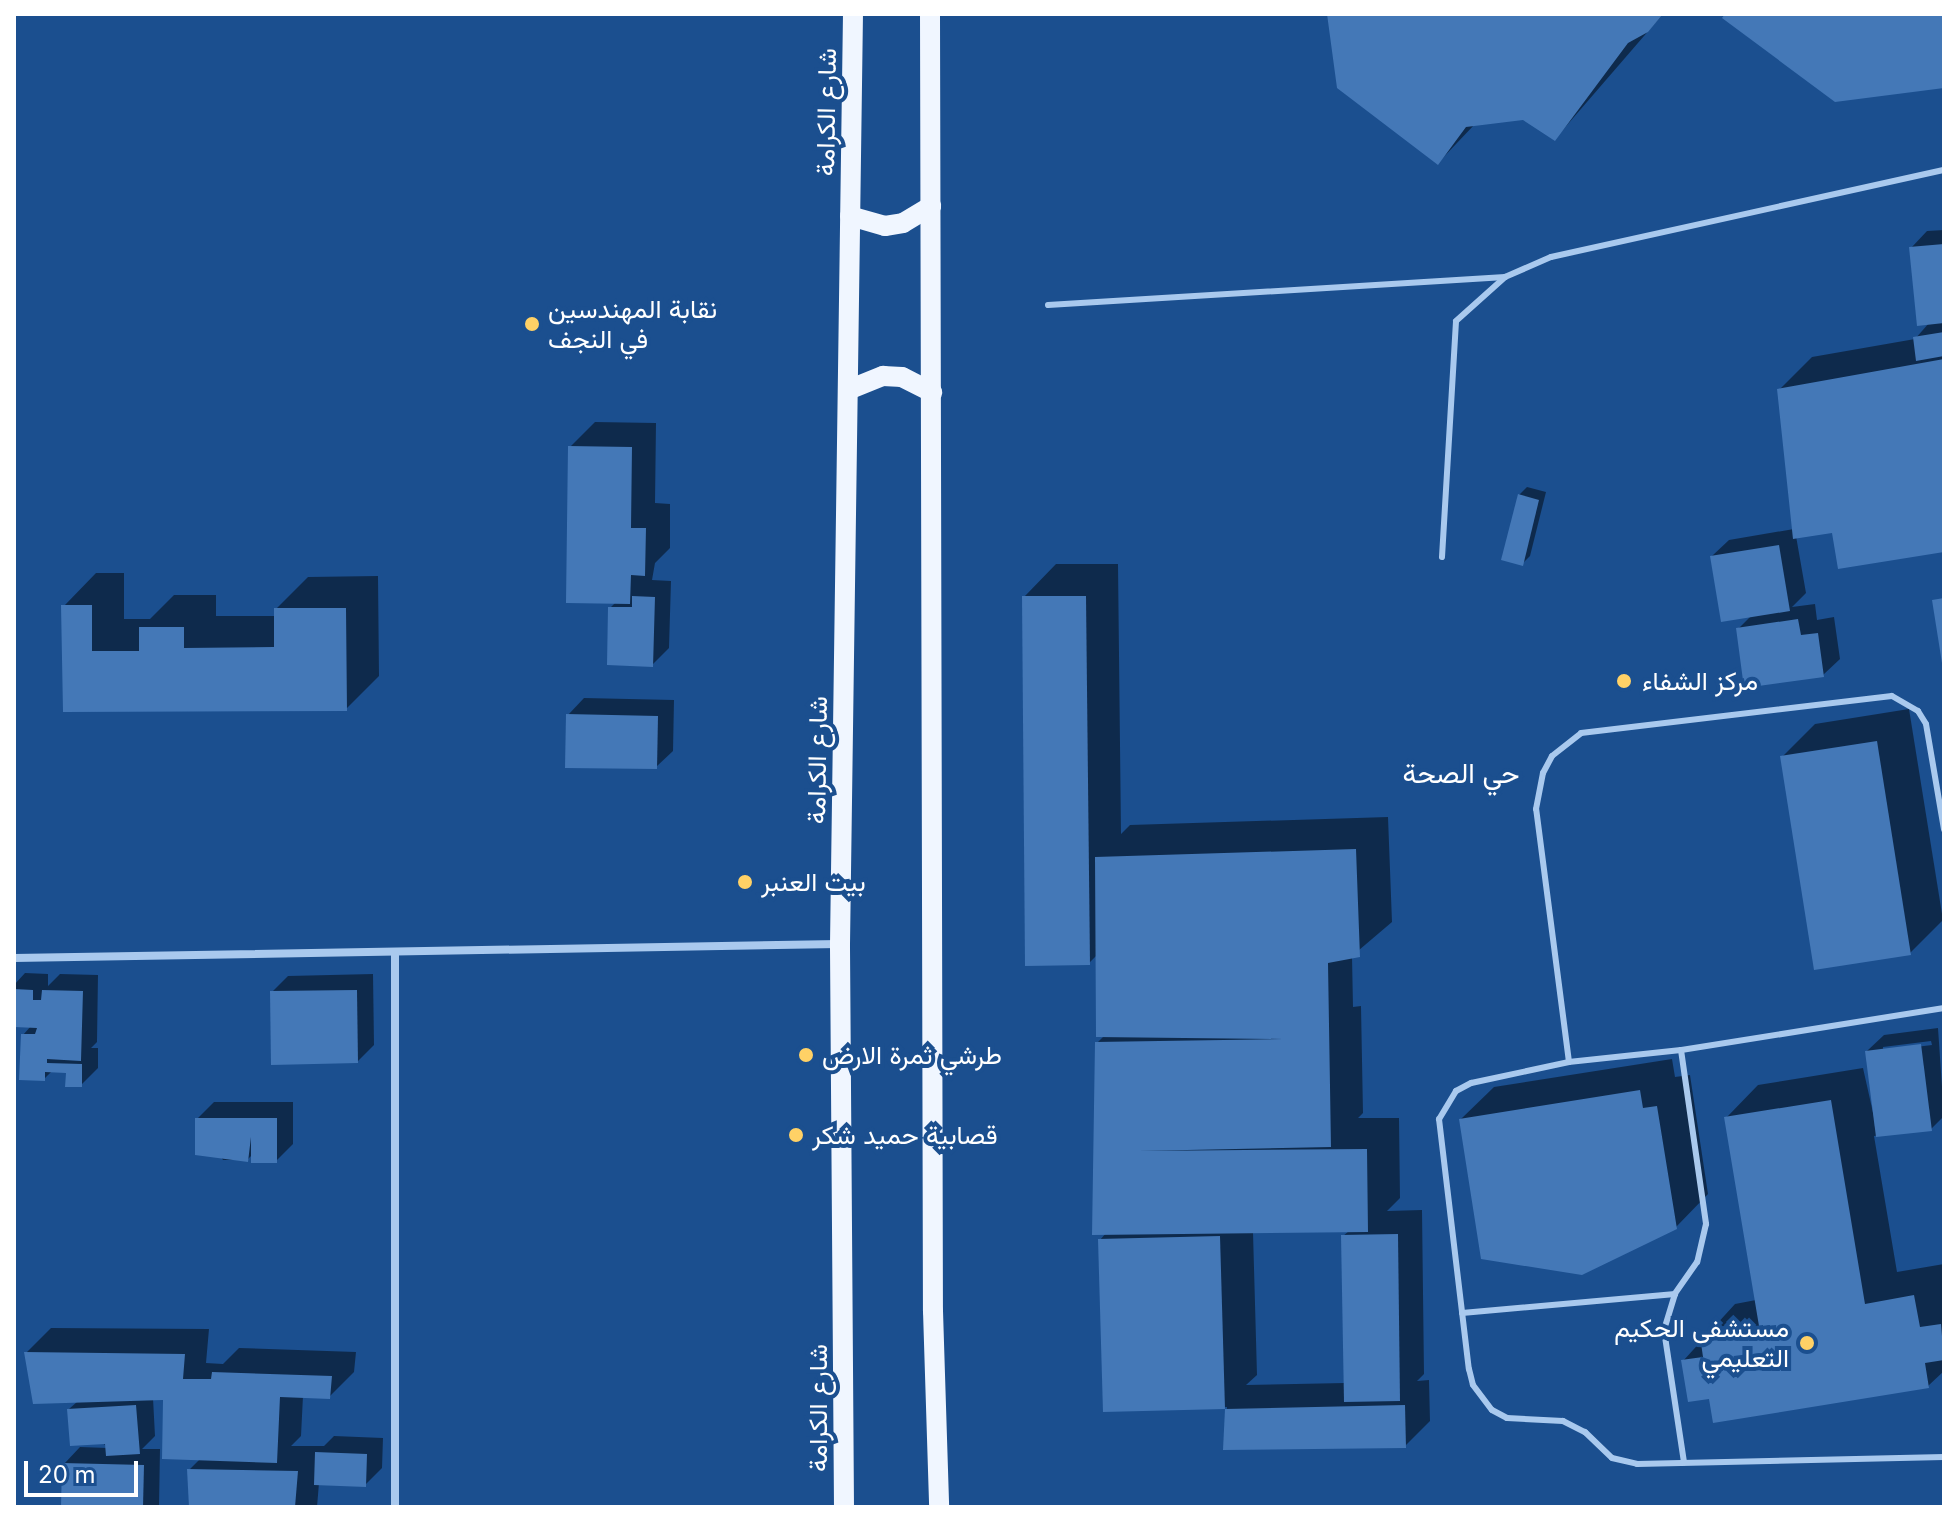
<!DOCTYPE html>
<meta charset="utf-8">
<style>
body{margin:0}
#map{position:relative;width:1958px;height:1521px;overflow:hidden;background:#1b4f8f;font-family:Inter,Vazirmatn,sans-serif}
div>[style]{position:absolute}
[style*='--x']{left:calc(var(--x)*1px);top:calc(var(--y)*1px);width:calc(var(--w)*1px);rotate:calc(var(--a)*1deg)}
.shadow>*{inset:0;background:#0007}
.building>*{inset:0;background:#4478b7}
.lane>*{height:6px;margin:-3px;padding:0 3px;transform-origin:3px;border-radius:3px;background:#a9c9ee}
.street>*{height:8px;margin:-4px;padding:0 4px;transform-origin:4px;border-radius:4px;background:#a9c9ee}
.primary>*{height:20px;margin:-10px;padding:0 10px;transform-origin:10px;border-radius:10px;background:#f0f6ff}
.dots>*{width:22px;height:22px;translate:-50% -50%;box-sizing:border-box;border:4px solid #1b4f8f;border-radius:50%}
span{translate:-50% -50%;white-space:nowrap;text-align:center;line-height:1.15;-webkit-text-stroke:8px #1b4f8f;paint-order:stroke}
.street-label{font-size:26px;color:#fff}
.poi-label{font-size:26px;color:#fff}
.left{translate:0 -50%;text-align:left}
.right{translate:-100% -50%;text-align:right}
.neighbourhood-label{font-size:28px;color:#fff}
.frame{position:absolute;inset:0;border:16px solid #fff;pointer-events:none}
.scale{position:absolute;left:24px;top:1461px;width:114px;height:36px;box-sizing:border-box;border:4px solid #fff;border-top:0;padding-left:10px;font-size:24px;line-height:28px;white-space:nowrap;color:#fff;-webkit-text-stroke:6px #1b4f8f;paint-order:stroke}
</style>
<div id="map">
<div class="shadow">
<i style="clip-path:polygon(1329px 14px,1663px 14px,1555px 139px,1523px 118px,1475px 124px,1438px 163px,1339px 87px)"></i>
<i style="clip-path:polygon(1944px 230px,1944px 550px,1834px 530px,1796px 536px,1806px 593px,1792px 607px,1815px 604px,1817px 620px,1834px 617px,1840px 659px,1823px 675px,1739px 628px,1752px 615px,1712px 556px,1729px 540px,1794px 529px,1779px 390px,1812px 357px,1915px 339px,1929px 323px,1911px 248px,1927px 231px)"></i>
<i style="clip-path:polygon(595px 422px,656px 423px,655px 503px,670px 504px,670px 548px,655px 563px,652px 580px,671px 581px,669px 648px,652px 665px,610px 608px,616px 602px,570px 447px)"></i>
<i style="clip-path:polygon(1527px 487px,1546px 492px,1530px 556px,1522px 564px,1519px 495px)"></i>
<i style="clip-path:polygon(evenodd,1056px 564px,1118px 564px,1121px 834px,1130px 825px,1388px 817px,1392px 922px,1352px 956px,1353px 1007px,1361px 1006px,1363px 1113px,1358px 1118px,1399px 1118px,1400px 1198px,1387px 1211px,1422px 1210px,1424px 1374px,1417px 1381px,1429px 1380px,1430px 1421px,1405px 1446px,1225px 1448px,1227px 1407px,1105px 1410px,1100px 1240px,1106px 1233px,1097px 1043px,1105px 1035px,1100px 952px,1089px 963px,1024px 597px,1056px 564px,1349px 1231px,1343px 1236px,1345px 1383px,1246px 1385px,1257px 1375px,1253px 1232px,1349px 1231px)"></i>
<i style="clip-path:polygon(96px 573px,124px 573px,124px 619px,150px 619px,174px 595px,216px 595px,216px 616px,276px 616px,276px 609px,308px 577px,378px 576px,379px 676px,346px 709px,65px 710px,64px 606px)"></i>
<i style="clip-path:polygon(584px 698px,674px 700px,673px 751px,656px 767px,568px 715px)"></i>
<i style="clip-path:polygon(1909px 709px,1943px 920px,1910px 953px,1782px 757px,1815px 724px)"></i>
<i style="clip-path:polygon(25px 973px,48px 974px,48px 986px,60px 974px,98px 975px,97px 1042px,91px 1048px,98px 1048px,98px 1068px,81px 1085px,68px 1071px,53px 1070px,44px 1079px,23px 1035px,31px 1026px,14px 1025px,14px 985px)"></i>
<i style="clip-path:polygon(373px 974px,374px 1045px,358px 1061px,272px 992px,288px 976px)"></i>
<i style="clip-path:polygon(evenodd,1938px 1028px,1944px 1116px,1931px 1129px,1874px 1136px,1897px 1272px,1944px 1264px,1944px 1371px,1928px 1386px,1710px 1396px,1683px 1361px,1735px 1304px,1756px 1300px,1726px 1118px,1758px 1085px,1863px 1068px,1878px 1135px,1867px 1051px,1884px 1035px,1938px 1028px,1931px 1041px,1932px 1045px,1883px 1051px,1883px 1047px,1931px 1041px)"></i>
<i style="clip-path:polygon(1672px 1059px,1675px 1077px,1690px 1075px,1708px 1194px,1676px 1227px,1461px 1119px,1494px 1087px)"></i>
<i style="clip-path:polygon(214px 1102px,293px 1102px,293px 1144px,276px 1161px,253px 1154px,247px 1160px,223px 1160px,197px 1119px)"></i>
<i style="clip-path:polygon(51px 1328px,209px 1329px,206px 1363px,223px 1364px,239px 1348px,356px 1352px,354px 1372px,329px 1397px,303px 1396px,301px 1436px,291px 1446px,324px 1446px,334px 1436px,383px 1438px,382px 1468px,365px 1485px,319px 1483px,317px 1507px,191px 1507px,189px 1470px,201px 1458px,165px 1398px,153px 1398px,155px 1436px,142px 1449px,160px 1449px,159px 1507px,63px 1507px,64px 1464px,80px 1447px,108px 1448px,69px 1409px,78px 1401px,26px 1353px)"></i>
</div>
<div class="building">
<i style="clip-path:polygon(1327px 14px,1663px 14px,1648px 32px,1628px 43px,1555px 141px,1523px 120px,1466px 127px,1438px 165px,1337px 88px)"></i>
<i style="clip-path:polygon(1725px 14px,1944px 14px,1944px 88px,1835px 102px,1722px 18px)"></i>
<i style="clip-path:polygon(1944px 244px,1944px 323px,1917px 326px,1909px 247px)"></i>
<i style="clip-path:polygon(1944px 332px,1944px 356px,1916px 361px,1913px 337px)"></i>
<i style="clip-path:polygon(1944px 359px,1944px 552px,1838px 569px,1832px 533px,1793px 539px,1777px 389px)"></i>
<i style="clip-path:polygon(568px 446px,632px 447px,631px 528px,646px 528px,645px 576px,631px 575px,630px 604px,566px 603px)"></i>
<i style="clip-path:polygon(1518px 494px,1539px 500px,1523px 566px,1501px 560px)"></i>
<i style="clip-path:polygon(1779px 545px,1790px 611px,1721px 622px,1710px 556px)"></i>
<i style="clip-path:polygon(632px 596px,655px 597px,653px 667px,607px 665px,608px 607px,632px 607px)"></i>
<i style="clip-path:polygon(1022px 596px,1086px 596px,1090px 965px,1025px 966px)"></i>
<i style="clip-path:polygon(1944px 598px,1944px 663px,1942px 663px,1932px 600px)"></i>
<i style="clip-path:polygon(61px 605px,92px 605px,92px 651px,139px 651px,139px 627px,184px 627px,184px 648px,274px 647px,274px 608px,346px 608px,347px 711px,63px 712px)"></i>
<i style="clip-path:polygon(1798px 619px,1801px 635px,1818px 633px,1824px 677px,1744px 688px,1736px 628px)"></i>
<i style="clip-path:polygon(566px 714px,658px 716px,657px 769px,565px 768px)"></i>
<i style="clip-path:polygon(1877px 741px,1911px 955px,1814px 970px,1780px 756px)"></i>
<i style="clip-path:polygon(1356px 849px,1360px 957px,1328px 963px,1331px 1147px,1138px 1151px,1367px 1149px,1368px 1232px,1092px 1235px,1095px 1042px,1283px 1039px,1096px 1037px,1095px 857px)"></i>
<i style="clip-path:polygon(14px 989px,33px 990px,33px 1000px,41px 1000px,42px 990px,83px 991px,81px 1061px,47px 1059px,47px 1063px,82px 1064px,82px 1087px,65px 1087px,66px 1073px,45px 1072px,45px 1081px,19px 1080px,21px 1034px,35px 1034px,37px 1028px,14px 1027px)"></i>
<i style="clip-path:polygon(357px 990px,358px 1063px,271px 1065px,270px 991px)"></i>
<i style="clip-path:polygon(1921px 1044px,1932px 1131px,1876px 1137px,1865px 1051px)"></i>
<i style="clip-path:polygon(1640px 1090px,1643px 1108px,1657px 1106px,1677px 1229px,1582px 1275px,1481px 1259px,1459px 1119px)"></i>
<i style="clip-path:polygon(1831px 1100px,1865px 1304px,1914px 1295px,1920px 1327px,1941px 1324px,1944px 1360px,1925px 1363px,1929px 1388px,1713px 1423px,1709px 1399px,1688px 1402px,1681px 1360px,1703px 1357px,1700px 1336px,1759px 1326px,1724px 1117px)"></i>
<i style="clip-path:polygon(195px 1118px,277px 1118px,277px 1163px,251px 1163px,251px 1137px,248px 1162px,195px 1155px)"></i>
<i style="clip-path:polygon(1398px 1234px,1400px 1401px,1344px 1402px,1341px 1235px)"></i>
<i style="clip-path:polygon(1220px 1236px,1225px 1409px,1103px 1412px,1098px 1239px)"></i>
<i style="clip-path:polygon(24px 1352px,185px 1354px,183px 1379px,211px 1379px,212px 1372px,332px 1376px,330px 1399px,280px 1397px,277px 1463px,162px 1459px,163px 1400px,33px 1404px)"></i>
<i style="clip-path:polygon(136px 1405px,140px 1454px,106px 1456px,105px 1444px,70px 1446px,67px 1409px)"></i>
<i style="clip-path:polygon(1405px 1405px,1406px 1448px,1223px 1450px,1225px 1409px)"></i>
<i style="clip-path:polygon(315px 1452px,367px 1454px,366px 1487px,314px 1485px)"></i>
<i style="clip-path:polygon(62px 1463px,144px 1465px,143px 1507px,61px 1507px)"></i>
<i style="clip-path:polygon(187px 1469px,298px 1471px,295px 1507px,189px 1507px)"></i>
</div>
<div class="lane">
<i style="--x:1048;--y:305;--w:458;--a:-3.5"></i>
<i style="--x:1442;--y:557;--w:236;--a:-86.6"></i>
<i style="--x:1456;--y:321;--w:66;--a:-41.9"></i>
<i style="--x:1505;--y:277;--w:50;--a:-23.5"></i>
<i style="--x:1551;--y:257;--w:403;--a:-12.5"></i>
<i style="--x:1944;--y:1008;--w:266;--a:170.9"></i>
<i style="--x:1681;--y:1050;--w:113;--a:173.9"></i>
<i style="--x:1569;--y:1062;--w:100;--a:167.9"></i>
<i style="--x:1471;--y:1083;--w:17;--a:152"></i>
<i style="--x:1456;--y:1091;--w:33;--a:121"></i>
<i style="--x:1439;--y:1119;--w:252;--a:83.2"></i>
<i style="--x:1469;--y:1369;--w:16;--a:76"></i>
<i style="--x:1473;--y:1385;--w:31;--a:53"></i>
<i style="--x:1492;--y:1410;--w:17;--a:28"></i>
<i style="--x:1507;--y:1418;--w:56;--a:3.1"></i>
<i style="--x:1563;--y:1421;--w:25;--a:27"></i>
<i style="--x:1585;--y:1432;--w:37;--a:44"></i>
<i style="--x:1612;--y:1458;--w:26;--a:13"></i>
<i style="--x:1637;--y:1464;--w:307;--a:-1.3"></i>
<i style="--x:1681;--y:1050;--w:176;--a:81.8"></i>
<i style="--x:1706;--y:1224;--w:39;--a:103"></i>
<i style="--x:1697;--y:1262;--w:39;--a:125"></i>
<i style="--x:1675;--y:1294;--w:38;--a:107"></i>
<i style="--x:1664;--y:1330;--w:134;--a:81.4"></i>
<i style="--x:1569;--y:1062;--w:255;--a:-97.4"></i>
<i style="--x:1536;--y:809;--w:37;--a:-79"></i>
<i style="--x:1543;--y:773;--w:19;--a:-62"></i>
<i style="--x:1552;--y:756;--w:37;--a:-38"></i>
<i style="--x:1581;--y:733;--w:313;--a:-6.8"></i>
<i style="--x:1892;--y:696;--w:30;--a:30"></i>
<i style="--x:1918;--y:711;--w:15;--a:58"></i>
<i style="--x:1926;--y:724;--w:107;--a:80.3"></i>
<i style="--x:1462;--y:1313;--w:214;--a:-5.1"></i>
</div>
<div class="street">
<i style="--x:395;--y:952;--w:555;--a:90"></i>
<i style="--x:14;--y:958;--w:825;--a:-0.97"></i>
</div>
<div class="primary">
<i style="--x:930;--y:14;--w:1297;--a:89.87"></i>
<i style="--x:933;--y:1311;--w:196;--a:88.2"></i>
<i style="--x:850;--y:216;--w:36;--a:16"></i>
<i style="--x:885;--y:226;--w:18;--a:-9"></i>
<i style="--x:903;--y:223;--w:33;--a:-31"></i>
<i style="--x:848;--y:390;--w:38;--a:-22"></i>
<i style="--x:883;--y:376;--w:19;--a:3"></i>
<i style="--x:902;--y:377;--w:34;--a:27"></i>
<i style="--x:844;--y:1507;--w:563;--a:-90.41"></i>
<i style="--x:840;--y:944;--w:930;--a:-89.2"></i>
</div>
<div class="dots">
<i style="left:532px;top:324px;background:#ffd166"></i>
<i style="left:1624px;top:681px;background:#ffd166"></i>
<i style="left:745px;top:882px;background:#ffd166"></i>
<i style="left:806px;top:1055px;background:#ffd166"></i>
<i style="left:796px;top:1135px;background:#ffd166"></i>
<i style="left:1807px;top:1343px;background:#ffd166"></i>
</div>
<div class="street-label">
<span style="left:826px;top:112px;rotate:-89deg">شارع الكرامة</span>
<span style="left:817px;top:760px;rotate:-89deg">شارع الكرامة</span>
<span style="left:818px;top:1408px;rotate:-90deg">شارع الكرامة</span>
</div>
<div class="poi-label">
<span class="left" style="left:548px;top:324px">نقابة المهندسين<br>في النجف</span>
<span class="left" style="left:1642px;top:681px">مركز الشفاء</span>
<span class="left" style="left:761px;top:882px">بيت العنبر</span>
<span class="left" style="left:822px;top:1055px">طرشي ثمرة الارض</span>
<span class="left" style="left:812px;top:1135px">قصابية حميد شكر</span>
<span class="right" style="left:1789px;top:1343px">مستشفى الحكيم<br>التعليمي</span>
</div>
<div class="neighbourhood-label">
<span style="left:1461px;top:773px">حي الصحة</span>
</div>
<div class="frame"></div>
<div class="scale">20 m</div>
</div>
